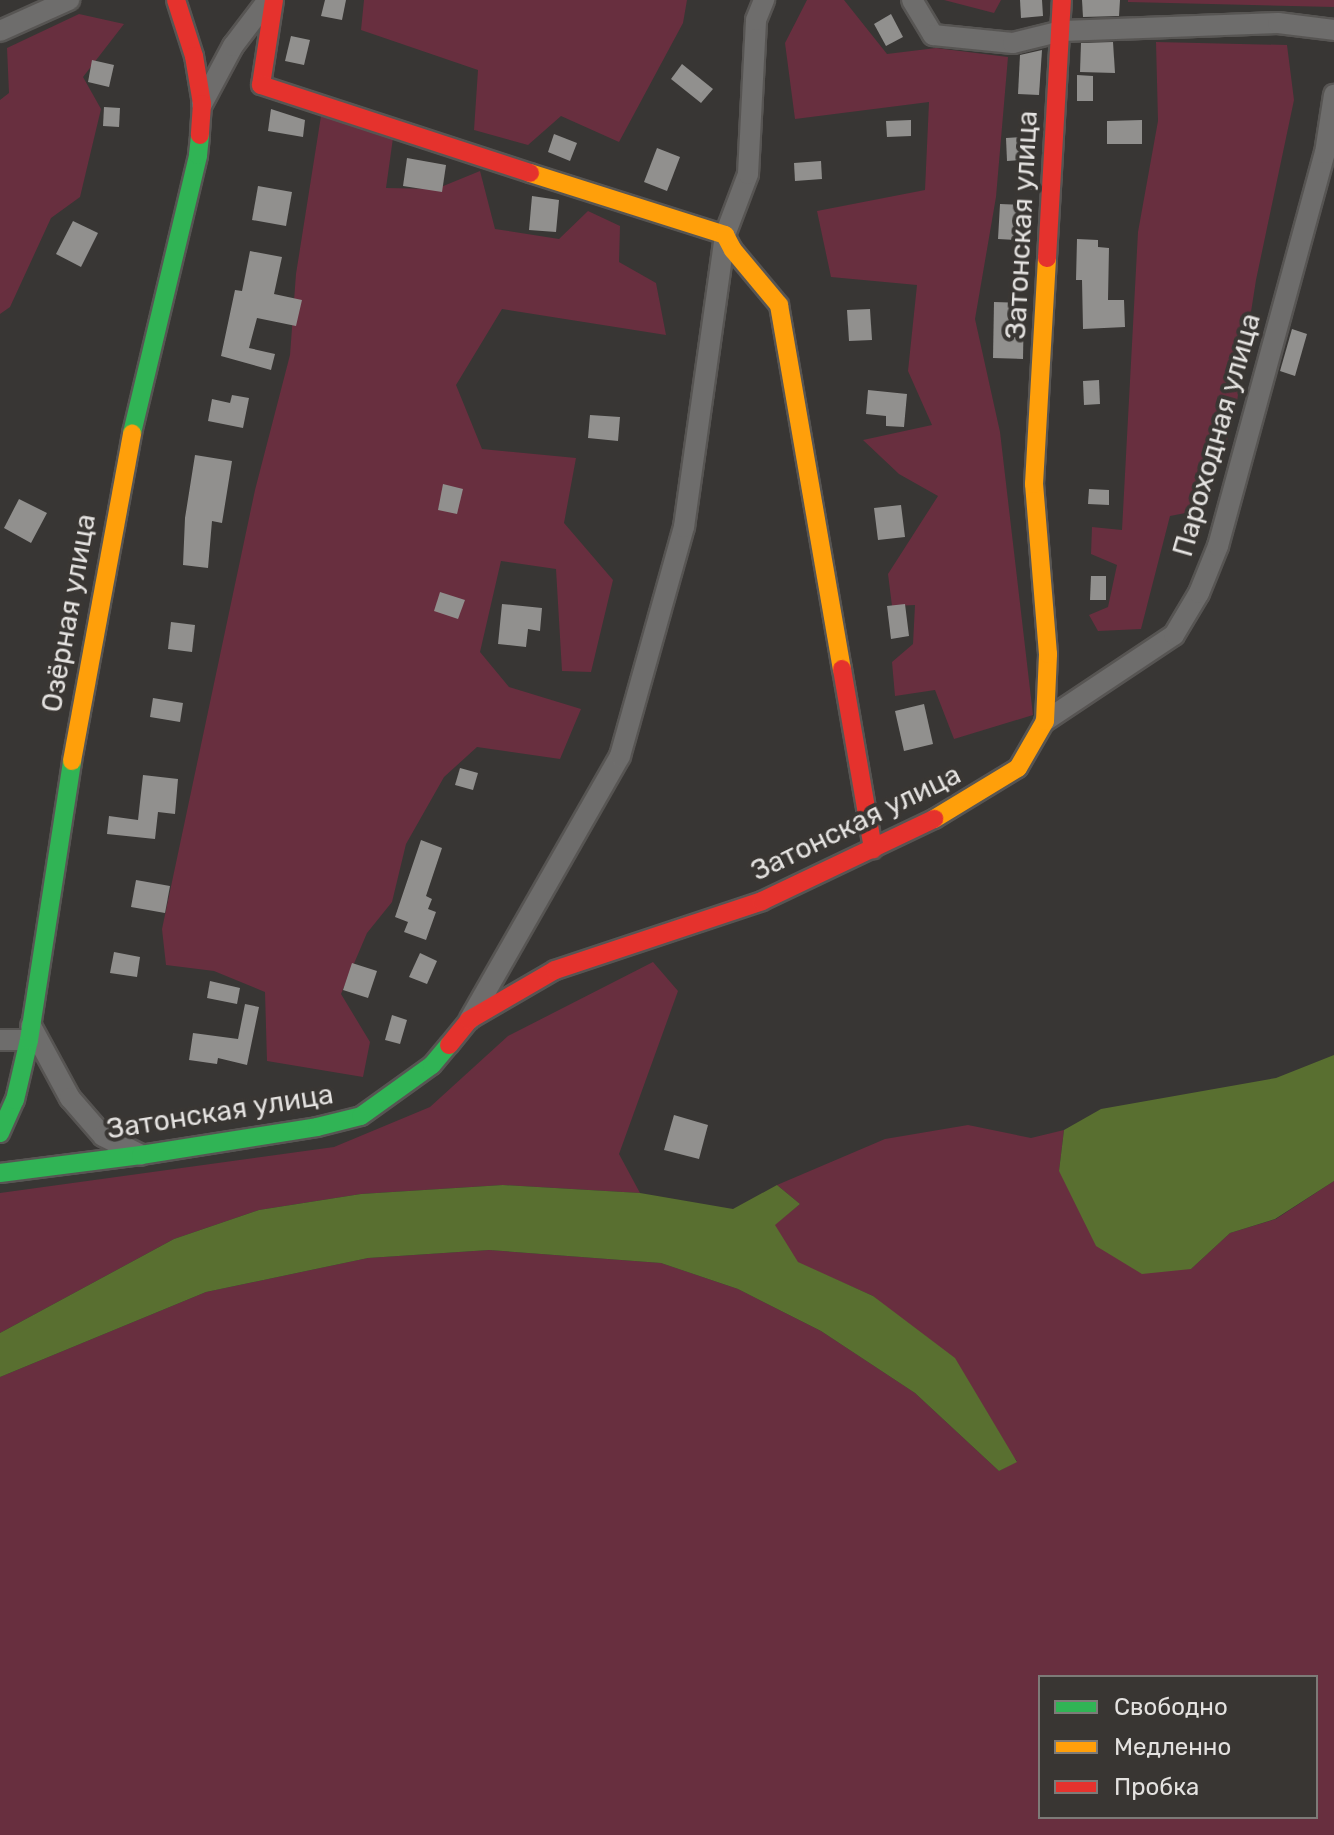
<!DOCTYPE html>
<meta charset="utf-8">
<style>
body{margin:0}
#map{position:relative;width:1334px;height:1835px;overflow:hidden;background:#383634;font-family:Rubik,sans-serif}
div>[style]{position:absolute}
[style*='--x']{left:calc(var(--x)*1px);top:calc(var(--y)*1px);width:calc(var(--w)*1px);rotate:calc(var(--a)*1deg)}
.green>*{inset:0;background:#682f3f}
.water>*{inset:0;background:#596f30}
.building>*{inset:0;background:#91908e}
.roads{filter:drop-shadow(2px 0 #575553) drop-shadow(-2px 0 #575553) drop-shadow(0 2px #575553) drop-shadow(0 -2px #575553)}
.street>*{height:20px;margin:-10px;padding:0 10px;transform-origin:10px;border-radius:10px;background:#6e6d6c}
.fast>*{height:18px;margin:-9px;padding:0 9px;transform-origin:9px;border-radius:9px;background:#30b455}
.slow>*{height:18px;margin:-9px;padding:0 9px;transform-origin:9px;border-radius:9px;background:#ff9f0a}
.jam>*{height:18px;margin:-9px;padding:0 9px;transform-origin:9px;border-radius:9px;background:#e5322d}
span{translate:-50% -50%;white-space:nowrap;text-align:center;line-height:1.15;-webkit-text-stroke:8px #393633;paint-order:stroke}
.street-label{font-size:28px;color:#e4e2e0}
.legend{position:absolute;left:1038px;top:1675px;width:280px;height:144px;box-sizing:border-box;background:#393633;border:2px solid #7d7b78;margin:0;padding:10px 14px;list-style:none;font-size:24px;color:#e4e2e0}
.legend li{display:flex;align-items:center;gap:16px;height:40px}
.legend b{width:40px;border:2px solid #7d7b78}
</style>
<div id="map">
<div class="green">
<i style="clip-path:polygon(364px 0,687px 0,683px 23px,619px 142px,561px 116px,528px 145px,474px 130px,478px 70px,361px 30px)"></i>
<i style="clip-path:polygon(807px 0,844px 0,887px 54px,936px 48px,1008px 57px,996px 197px,975px 319px,1000px 432px,1033px 715px,954px 739px,935px 690px,895px 696px,892px 662px,913px 644px,915px 605px,892px 606px,888px 574px,938px 496px,899px 474px,863px 440px,932px 425px,908px 371px,917px 285px,831px 277px,817px 211px,925px 190px,929px 102px,795px 119px,785px 43px)"></i>
<i style="clip-path:polygon(944px 0,1001px 0,994px 13px)"></i>
<i style="clip-path:polygon(1128px 0,1334px 0,1334px 7px,1128px 2px)"></i>
<i style="clip-path:polygon(79px 14px,124px 24px,83px 77px,101px 109px,80px 197px,51px 218px,10px 307px,0 314px,0 100px,9px 93px,7px 48px)"></i>
<i style="clip-path:polygon(1156px 42px,1287px 45px,1294px 100px,1256px 280px,1235px 414px,1206px 509px,1170px 516px,1141px 629px,1098px 631px,1089px 615px,1108px 607px,1117px 565px,1091px 554px,1092px 527px,1122px 530px,1138px 232px,1158px 121px)"></i>
<i style="clip-path:polygon(321px 116px,393px 138px,386px 188px,436px 189px,480px 171px,495px 229px,559px 239px,588px 211px,620px 226px,619px 262px,656px 283px,666px 335px,502px 309px,456px 385px,482px 449px,576px 458px,564px 523px,613px 580px,591px 672px,562px 671px,556px 569px,501px 561px,480px 652px,509px 687px,581px 709px,560px 759px,477px 747px,444px 777px,406px 844px,392px 902px,367px 933px,341px 994px,370px 1042px,363px 1077px,267px 1061px,265px 992px,214px 971px,166px 965px,162px 929px,255px 490px,290px 355px,296px 274px)"></i>
<i style="clip-path:polygon(653px 962px,678px 991px,619px 1154px,640px 1193px,503px 1185px,361px 1194px,259px 1210px,174px 1239px,0 1333px,0 1193px,334px 1147px,430px 1107px,508px 1036px)"></i>
<i style="clip-path:polygon(evenodd,968px 1125px,1031px 1138px,1064px 1130px,1059px 1171px,1191px 1269px,1230px 1233px,1276px 1219px,1334px 1181px,1334px 1835px,0 1835px,0 1377px,206px 1292px,368px 1258px,489px 1250px,661px 1263px,738px 1289px,821px 1331px,915px 1393px,999px 1471px,1017px 1461px,873px 1296px,798px 1263px,774px 1225px,800px 1204px,777px 1185px,885px 1139px,968px 1125px,1040px 1677px,1316px 1677px,1316px 1817px,1040px 1817px,1040px 1677px)"></i>
</div>
<div class="water">
<i style="clip-path:polygon(1334px 1055px,1334px 1181px,1275px 1219px,1230px 1233px,1191px 1269px,1142px 1274px,1096px 1246px,1059px 1171px,1064px 1130px,1101px 1109px,1276px 1078px)"></i>
<i style="clip-path:polygon(503px 1185px,640px 1193px,733px 1209px,777px 1185px,800px 1204px,775px 1225px,798px 1262px,873px 1296px,955px 1358px,1017px 1462px,999px 1471px,915px 1393px,821px 1331px,738px 1289px,661px 1263px,489px 1250px,368px 1258px,206px 1292px,0 1377px,0 1333px,174px 1239px,259px 1210px,361px 1194px)"></i>
</div>
<div class="building">
<i style="clip-path:polygon(325px 0,346px 0,342px 20px,321px 16px)"></i>
<i style="clip-path:polygon(1020px 0,1042px 0,1043px 16px,1021px 18px)"></i>
<i style="clip-path:polygon(1082px 0,1120px 0,1119px 16px,1083px 17px)"></i>
<i style="clip-path:polygon(891px 14px,903px 37px,886px 46px,874px 24px)"></i>
<i style="clip-path:polygon(291px 36px,310px 40px,304px 65px,285px 61px)"></i>
<i style="clip-path:polygon(1113px 42px,1115px 73px,1080px 72px,1081px 43px)"></i>
<i style="clip-path:polygon(1042px 50px,1039px 95px,1018px 94px,1020px 55px)"></i>
<i style="clip-path:polygon(92px 60px,114px 65px,109px 87px,88px 82px)"></i>
<i style="clip-path:polygon(682px 64px,713px 89px,701px 103px,671px 79px)"></i>
<i style="clip-path:polygon(1077px 75px,1093px 76px,1093px 101px,1077px 101px)"></i>
<i style="clip-path:polygon(104px 107px,120px 108px,119px 127px,103px 126px)"></i>
<i style="clip-path:polygon(271px 109px,305px 120px,303px 137px,268px 131px)"></i>
<i style="clip-path:polygon(911px 120px,911px 136px,887px 137px,886px 121px)"></i>
<i style="clip-path:polygon(1142px 120px,1142px 144px,1107px 144px,1107px 121px)"></i>
<i style="clip-path:polygon(554px 134px,577px 143px,570px 161px,548px 152px)"></i>
<i style="clip-path:polygon(1023px 137px,1024px 160px,1007px 161px,1006px 138px)"></i>
<i style="clip-path:polygon(657px 148px,680px 157px,667px 191px,644px 182px)"></i>
<i style="clip-path:polygon(407px 158px,446px 165px,442px 192px,403px 186px)"></i>
<i style="clip-path:polygon(821px 161px,822px 179px,795px 181px,794px 163px)"></i>
<i style="clip-path:polygon(1021px 174px,1035px 175px,1034px 190px,1020px 190px)"></i>
<i style="clip-path:polygon(258px 186px,292px 192px,286px 226px,252px 220px)"></i>
<i style="clip-path:polygon(532px 196px,559px 200px,556px 232px,529px 230px)"></i>
<i style="clip-path:polygon(1000px 204px,1025px 205px,1024px 230px,1017px 230px,1016px 240px,998px 239px)"></i>
<i style="clip-path:polygon(73px 221px,98px 233px,81px 267px,56px 254px)"></i>
<i style="clip-path:polygon(1077px 239px,1098px 240px,1098px 247px,1109px 248px,1108px 300px,1124px 300px,1125px 327px,1083px 329px,1082px 280px,1076px 280px)"></i>
<i style="clip-path:polygon(250px 251px,282px 257px,274px 294px,302px 300px,296px 326px,257px 318px,249px 348px,275px 354px,271px 370px,221px 356px,235px 290px,242px 291px)"></i>
<i style="clip-path:polygon(994px 302px,1024px 303px,1023px 359px,993px 358px)"></i>
<i style="clip-path:polygon(870px 309px,872px 340px,849px 341px,847px 310px)"></i>
<i style="clip-path:polygon(1292px 329px,1307px 334px,1295px 376px,1280px 371px)"></i>
<i style="clip-path:polygon(1099px 380px,1100px 404px,1084px 405px,1083px 381px)"></i>
<i style="clip-path:polygon(868px 390px,907px 394px,904px 427px,886px 426px,886px 416px,866px 414px)"></i>
<i style="clip-path:polygon(232px 395px,249px 398px,243px 428px,208px 421px,212px 399px,230px 403px)"></i>
<i style="clip-path:polygon(590px 415px,620px 417px,618px 441px,588px 438px)"></i>
<i style="clip-path:polygon(195px 455px,232px 461px,222px 523px,212px 521px,208px 568px,183px 565px,185px 518px)"></i>
<i style="clip-path:polygon(443px 484px,463px 489px,457px 514px,438px 510px)"></i>
<i style="clip-path:polygon(1089px 489px,1109px 490px,1109px 505px,1088px 504px)"></i>
<i style="clip-path:polygon(19px 499px,47px 513px,31px 543px,4px 528px)"></i>
<i style="clip-path:polygon(901px 505px,905px 537px,878px 540px,874px 508px)"></i>
<i style="clip-path:polygon(1091px 576px,1106px 576px,1106px 600px,1090px 600px)"></i>
<i style="clip-path:polygon(440px 592px,465px 600px,458px 619px,434px 611px)"></i>
<i style="clip-path:polygon(502px 604px,542px 608px,540px 631px,528px 629px,526px 647px,498px 644px)"></i>
<i style="clip-path:polygon(905px 604px,909px 636px,891px 639px,887px 606px)"></i>
<i style="clip-path:polygon(171px 622px,195px 625px,192px 652px,168px 649px)"></i>
<i style="clip-path:polygon(153px 698px,183px 703px,180px 722px,150px 717px)"></i>
<i style="clip-path:polygon(924px 704px,933px 744px,904px 751px,895px 711px)"></i>
<i style="clip-path:polygon(460px 768px,478px 773px,473px 790px,455px 785px)"></i>
<i style="clip-path:polygon(143px 775px,178px 779px,175px 814px,158px 812px,155px 839px,107px 834px,109px 816px,138px 820px)"></i>
<i style="clip-path:polygon(421px 840px,442px 848px,426px 896px,432px 899px,428px 909px,436px 912px,426px 940px,404px 932px,408px 922px,395px 917px)"></i>
<i style="clip-path:polygon(136px 880px,170px 886px,165px 913px,131px 907px)"></i>
<i style="clip-path:polygon(114px 952px,140px 957px,137px 977px,110px 973px)"></i>
<i style="clip-path:polygon(420px 953px,437px 961px,427px 984px,409px 977px)"></i>
<i style="clip-path:polygon(352px 963px,377px 971px,368px 998px,343px 990px)"></i>
<i style="clip-path:polygon(210px 981px,240px 988px,237px 1004px,207px 998px)"></i>
<i style="clip-path:polygon(245px 1004px,259px 1007px,247px 1065px,218px 1058px,217px 1064px,189px 1060px,193px 1033px,238px 1039px)"></i>
<i style="clip-path:polygon(392px 1015px,407px 1020px,400px 1044px,385px 1040px)"></i>
<i style="clip-path:polygon(674px 1115px,708px 1125px,699px 1159px,664px 1150px)"></i>
</div>
<div class="roads">
<div class="street">
<i style="--x:912;--y:0;--w:41;--a:59"></i>
<i style="--x:933;--y:35;--w:80;--a:5.7"></i>
<i style="--x:1013;--y:43;--w:50;--a:-13.8"></i>
<i style="--x:1062;--y:31;--w:216;--a:-2.1"></i>
<i style="--x:1278;--y:23;--w:56;--a:7.1"></i>
<i style="--x:0;--y:31;--w:76;--a:-24.2"></i>
<i style="--x:202;--y:104;--w:66;--a:-61.9"></i>
<i style="--x:233;--y:46;--w:58;--a:-52.7"></i>
<i style="--x:1045;--y:721;--w:155;--a:-33.7"></i>
<i style="--x:1174;--y:635;--w:49;--a:-59.2"></i>
<i style="--x:1199;--y:593;--w:51;--a:-68"></i>
<i style="--x:1218;--y:546;--w:407;--a:-74.8"></i>
<i style="--x:1325;--y:153;--w:59;--a:-81.2"></i>
<i style="--x:470;--y:1019;--w:303;--a:-60.3"></i>
<i style="--x:620;--y:756;--w:238;--a:-74.4"></i>
<i style="--x:684;--y:527;--w:295;--a:-82"></i>
<i style="--x:725;--y:235;--w:65;--a:-69.3"></i>
<i style="--x:748;--y:174;--w:154;--a:-87"></i>
<i style="--x:756;--y:20;--w:22;--a:-68"></i>
<i style="--x:31;--y:1026;--w:82;--a:61.6"></i>
<i style="--x:70;--y:1098;--w:50;--a:49"></i>
<i style="--x:103;--y:1136;--w:42;--a:26.6"></i>
<i style="--x:0;--y:1040;--w:29;--a:0"></i>
</div>
<div class="fast">
<i style="--x:132;--y:433;--w:286;--a:-76.6"></i>
<i style="--x:198;--y:155;--w:20;--a:-84"></i>
<i style="--x:0;--y:1133;--w:36;--a:-66"></i>
<i style="--x:15;--y:1100;--w:62;--a:-76.9"></i>
<i style="--x:29;--y:1040;--w:282;--a:-81.2"></i>
<i style="--x:0;--y:1173;--w:142;--a:-7.3"></i>
<i style="--x:141;--y:1155;--w:178;--a:-9"></i>
<i style="--x:317;--y:1127;--w:45;--a:-14"></i>
<i style="--x:361;--y:1116;--w:87;--a:-35.7"></i>
<i style="--x:432;--y:1065;--w:26;--a:-50"></i>
</div>
<div class="slow">
<i style="--x:530;--y:173;--w:205;--a:17.6"></i>
<i style="--x:725;--y:235;--w:17;--a:62"></i>
<i style="--x:733;--y:250;--w:72;--a:50.1"></i>
<i style="--x:779;--y:305;--w:369;--a:80.2"></i>
<i style="--x:72;--y:761;--w:333;--a:-79.6"></i>
<i style="--x:934;--y:819;--w:98;--a:-31.3"></i>
<i style="--x:1018;--y:768;--w:54;--a:-60.1"></i>
<i style="--x:1045;--y:721;--w:67;--a:-87.4"></i>
<i style="--x:1048;--y:654;--w:171;--a:-94.7"></i>
<i style="--x:1034;--y:484;--w:226;--a:-86.7"></i>
</div>
<div class="jam">
<i style="--x:176;--y:0;--w:59;--a:72.2"></i>
<i style="--x:194;--y:56;--w:49;--a:80.5"></i>
<i style="--x:202;--y:104;--w:31;--a:94"></i>
<i style="--x:274;--y:0;--w:86;--a:98.7"></i>
<i style="--x:261;--y:85;--w:283;--a:18.1"></i>
<i style="--x:1047;--y:258;--w:258;--a:-86.7"></i>
<i style="--x:842;--y:669;--w:183;--a:80.2"></i>
<i style="--x:449;--y:1045;--w:32;--a:-51"></i>
<i style="--x:469;--y:1020;--w:99;--a:-30.2"></i>
<i style="--x:555;--y:970;--w:218;--a:-18.4"></i>
<i style="--x:762;--y:901;--w:191;--a:-25.5"></i>
</div>
</div>
<div class="street-label">
<span style="left:1022px;top:225px;rotate:-87deg">Затонская улица</span>
<span style="left:1217px;top:435px;rotate:-74deg">Пароходная улица</span>
<span style="left:69px;top:613px;rotate:-80deg">Озёрная улица</span>
<span style="left:856px;top:823px;rotate:-26deg">Затонская улица</span>
<span style="left:220px;top:1112px;rotate:-9deg">Затонская улица</span>
</div>
<ul class="legend">
<li><b style="height:10px;background:#30b455"></b>Свободно</li>
<li><b style="height:10px;background:#ff9f0a"></b>Медленно</li>
<li><b style="height:10px;background:#e5322d"></b>Пробка</li>
</ul>
</div>
